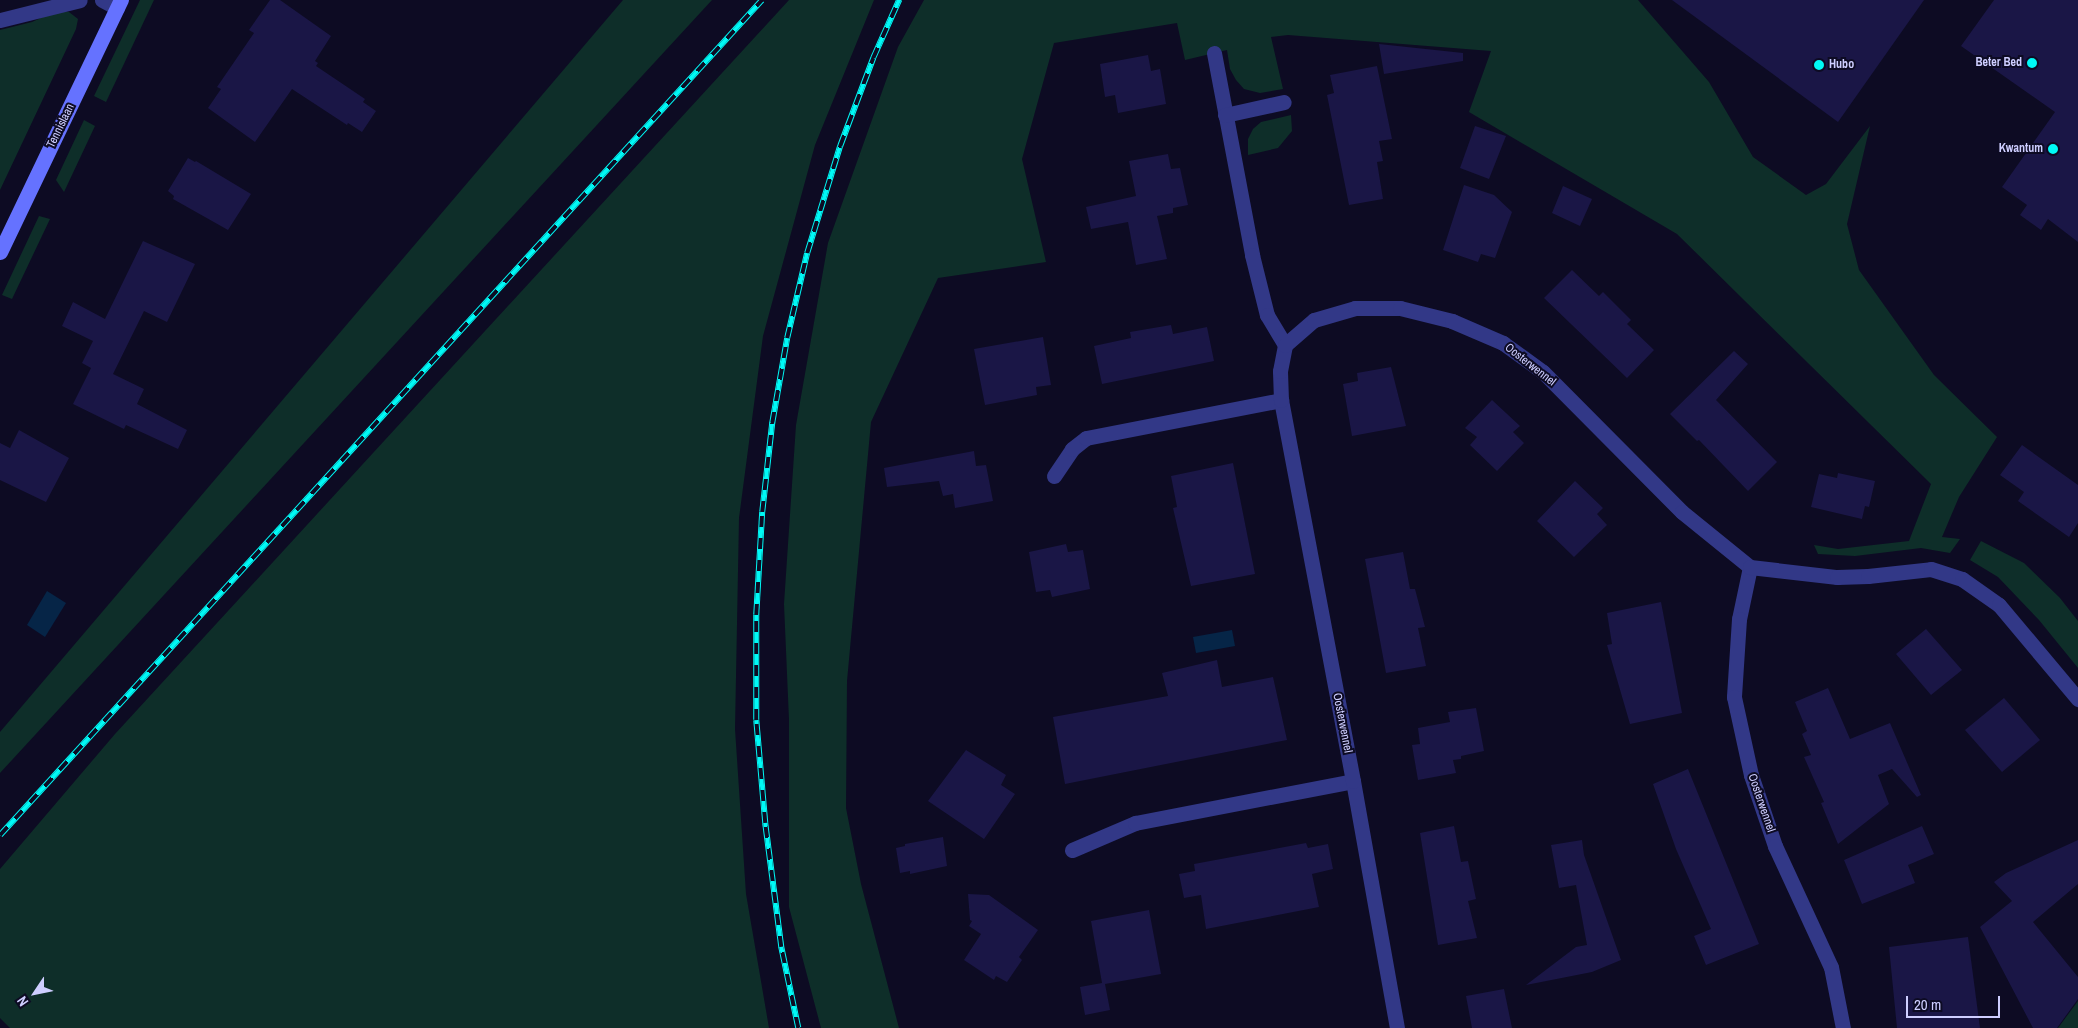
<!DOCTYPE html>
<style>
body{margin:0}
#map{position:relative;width:2078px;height:1028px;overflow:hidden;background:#0d0b23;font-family:"Archivo Narrow",sans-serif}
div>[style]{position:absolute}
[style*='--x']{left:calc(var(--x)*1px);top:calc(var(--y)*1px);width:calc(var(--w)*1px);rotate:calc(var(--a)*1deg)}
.green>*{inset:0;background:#0e2e29}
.water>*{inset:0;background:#062547}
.building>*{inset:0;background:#1a1646}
.lane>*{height:15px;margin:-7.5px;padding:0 7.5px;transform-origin:7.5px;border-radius:7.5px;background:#323887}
.street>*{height:15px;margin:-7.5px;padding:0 7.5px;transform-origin:7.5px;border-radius:7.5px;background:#323887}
.secondary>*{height:15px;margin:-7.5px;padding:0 7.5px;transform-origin:7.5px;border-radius:7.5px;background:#6572ff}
.rail>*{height:5.5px;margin-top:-2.75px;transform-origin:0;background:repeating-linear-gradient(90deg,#0d0b23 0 11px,#00f9f6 0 22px);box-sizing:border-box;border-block:1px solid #00f9f6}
.dots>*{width:14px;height:14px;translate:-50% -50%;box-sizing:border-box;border:2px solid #0d0b23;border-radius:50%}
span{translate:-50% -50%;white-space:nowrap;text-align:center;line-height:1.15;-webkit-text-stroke:4px #0d0b23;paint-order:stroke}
.poi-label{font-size:12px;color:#ceceff;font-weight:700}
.right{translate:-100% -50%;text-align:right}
.left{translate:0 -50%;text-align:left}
.street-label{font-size:12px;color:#ceceff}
.north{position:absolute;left:10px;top:968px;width:50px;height:50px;-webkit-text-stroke:4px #0d0b23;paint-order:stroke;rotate:236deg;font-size:14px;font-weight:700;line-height:20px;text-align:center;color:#ceceff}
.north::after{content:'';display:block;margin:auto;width:18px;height:22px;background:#ceceff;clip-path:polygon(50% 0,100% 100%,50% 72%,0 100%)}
.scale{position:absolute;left:1906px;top:996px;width:94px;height:22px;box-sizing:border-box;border:2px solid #ceceff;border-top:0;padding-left:6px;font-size:15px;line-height:18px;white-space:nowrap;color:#ceceff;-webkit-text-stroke:4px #0d0b23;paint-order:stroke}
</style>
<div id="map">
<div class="green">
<i style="clip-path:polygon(140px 0,154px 0,106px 102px,94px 96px)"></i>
<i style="clip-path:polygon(623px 0,712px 0,0 773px,0 732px)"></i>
<i style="clip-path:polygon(789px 0,874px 0,815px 145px,763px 336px,739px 518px,735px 729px,746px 894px,769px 1028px,10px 1028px,0 1018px,0 869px,115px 734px)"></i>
<i style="clip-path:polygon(924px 0,1638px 0,1709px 82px,1753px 157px,1806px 195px,1826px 184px,1870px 126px,1847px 224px,1859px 270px,1934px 375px,1997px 437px,1959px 497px,1942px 537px,1960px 539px,1950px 553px,1921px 548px,1855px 556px,1818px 554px,1814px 545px,1838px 549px,1909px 541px,1931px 484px,1677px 234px,1469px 112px,1491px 51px,1288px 35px,1271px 37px,1283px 89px,1260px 93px,1244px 89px,1236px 80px,1230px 69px,1227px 50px,1185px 60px,1177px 23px,1054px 43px,1022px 159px,1046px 262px,938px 278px,871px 422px,847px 681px,846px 808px,861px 884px,899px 1028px,821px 1028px,789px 907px,789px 720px,784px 604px,796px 425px,828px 243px,898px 47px)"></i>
<i style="clip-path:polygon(56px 11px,69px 12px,78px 19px,76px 29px,0 190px,0 30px,32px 22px)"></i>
<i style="clip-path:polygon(1291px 115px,1292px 131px,1278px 148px,1248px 155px,1248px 139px,1253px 129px,1261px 122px)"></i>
<i style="clip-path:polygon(84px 120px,95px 126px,64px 192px,56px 180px)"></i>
<i style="clip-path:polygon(39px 216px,50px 219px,12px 299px,2px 295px)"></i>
<i style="clip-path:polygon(1981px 541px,2024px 563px,2060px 598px,2078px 621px,2078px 668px,2039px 620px,1998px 577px,1970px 560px)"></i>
<i style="clip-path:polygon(2078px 1001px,2078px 1028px,2058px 1028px)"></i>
</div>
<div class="water">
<i style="clip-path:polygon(47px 591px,66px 603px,45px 637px,27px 625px)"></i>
<i style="clip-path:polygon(1232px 630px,1235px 646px,1196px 653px,1193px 637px)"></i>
</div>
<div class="building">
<i style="clip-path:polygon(270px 0,280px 0,331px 36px,315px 61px,318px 63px,316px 66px,365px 99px,363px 102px,376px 111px,362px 132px,348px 123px,347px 125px,292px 89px,255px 142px,208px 108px,221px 89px,217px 87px,254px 33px,249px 30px)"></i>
<i style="clip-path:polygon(1672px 0,1924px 0,1838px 122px)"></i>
<i style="clip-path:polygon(1994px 0,2078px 0,2078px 242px,2048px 219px,2041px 230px,2020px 215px,2027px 205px,2002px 187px,2055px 112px,1961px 46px)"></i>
<i style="clip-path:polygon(1379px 44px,1463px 53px,1463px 61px,1384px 74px)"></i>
<i style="clip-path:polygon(1148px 55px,1151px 71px,1160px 69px,1166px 104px,1118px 113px,1115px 95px,1105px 97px,1100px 64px)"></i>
<i style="clip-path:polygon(1377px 66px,1392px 139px,1379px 141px,1383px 161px,1377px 162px,1383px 199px,1349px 205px,1327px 95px,1334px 93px,1330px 75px)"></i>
<i style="clip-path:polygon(1475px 126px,1506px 136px,1489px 179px,1460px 168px)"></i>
<i style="clip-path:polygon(1168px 154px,1171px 169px,1180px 168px,1188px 205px,1173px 208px,1173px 213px,1157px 216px,1167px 259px,1136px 265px,1128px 222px,1091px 229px,1086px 207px,1136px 196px,1129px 161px)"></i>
<i style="clip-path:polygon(188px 158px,195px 162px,196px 161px,251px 194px,228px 230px,173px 199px,174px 196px,168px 191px)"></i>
<i style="clip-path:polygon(1464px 185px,1494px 195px,1512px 212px,1495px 258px,1481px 254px,1478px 262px,1443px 250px)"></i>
<i style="clip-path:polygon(1563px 186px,1592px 199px,1580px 226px,1552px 213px)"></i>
<i style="clip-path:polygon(143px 241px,195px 264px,167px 322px,144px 311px,113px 374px,144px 389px,137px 404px,187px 430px,178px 449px,126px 425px,124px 429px,73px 404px,91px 368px,82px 363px,93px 341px,62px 326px,73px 302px,105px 319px)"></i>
<i style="clip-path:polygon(1572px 270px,1599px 296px,1603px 292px,1631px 320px,1627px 324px,1654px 350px,1627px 378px,1544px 298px)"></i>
<i style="clip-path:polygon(1171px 325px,1173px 334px,1207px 327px,1214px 361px,1102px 384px,1094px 346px,1131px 338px,1130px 332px)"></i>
<i style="clip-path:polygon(1043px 337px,1051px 385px,1036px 387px,1037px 395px,985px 405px,974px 349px)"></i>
<i style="clip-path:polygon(1734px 351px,1748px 364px,1716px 400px,1777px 462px,1748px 491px,1699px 440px,1697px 441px,1670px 414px)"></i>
<i style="clip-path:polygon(1391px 367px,1406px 426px,1352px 436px,1343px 384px,1358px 381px,1357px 373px)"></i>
<i style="clip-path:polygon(1492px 400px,1520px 426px,1513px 432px,1524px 443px,1497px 471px,1470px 445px,1477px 437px,1465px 428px)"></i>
<i style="clip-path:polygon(19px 430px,69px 458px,46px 502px,0 480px,0 443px,10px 448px)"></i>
<i style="clip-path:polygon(2022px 445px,2078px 485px,2078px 523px,2069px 537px,2018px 501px,2024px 492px,2000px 475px)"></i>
<i style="clip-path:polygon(974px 451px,976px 466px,986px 465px,993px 501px,955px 508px,953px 494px,943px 496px,939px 481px,887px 487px,884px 468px)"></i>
<i style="clip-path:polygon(1233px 463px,1255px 574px,1191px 586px,1173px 508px,1177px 507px,1171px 476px)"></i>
<i style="clip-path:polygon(1838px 473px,1875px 481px,1869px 507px,1865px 506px,1862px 519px,1811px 507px,1819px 474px,1837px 478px)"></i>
<i style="clip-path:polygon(1575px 481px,1603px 508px,1597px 514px,1607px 525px,1574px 557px,1537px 521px)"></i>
<i style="clip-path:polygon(1066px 544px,1068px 552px,1083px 550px,1090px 589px,1052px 597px,1050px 590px,1036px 592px,1029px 552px)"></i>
<i style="clip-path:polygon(1403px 552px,1410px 589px,1415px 589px,1425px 627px,1418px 628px,1426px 666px,1386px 673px,1365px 559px)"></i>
<i style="clip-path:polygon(1661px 602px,1682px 713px,1630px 724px,1607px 645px,1612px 644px,1607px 613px)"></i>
<i style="clip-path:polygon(1926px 629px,1962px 670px,1931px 695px,1896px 654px)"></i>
<i style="clip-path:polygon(1217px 660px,1222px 687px,1273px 677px,1287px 740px,1065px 784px,1053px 717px,1168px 696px,1162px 673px)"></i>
<i style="clip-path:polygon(1828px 688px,1850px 739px,1890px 723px,1921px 795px,1917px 797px,1892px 769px,1878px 775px,1889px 804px,1838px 844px,1821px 803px,1824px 802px,1804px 757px,1811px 755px,1802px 734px,1807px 731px,1795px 702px)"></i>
<i style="clip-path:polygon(2004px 698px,2040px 740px,2002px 772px,1965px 730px)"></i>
<i style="clip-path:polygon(1476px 708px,1484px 751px,1461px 756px,1461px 759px,1453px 760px,1456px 773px,1418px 780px,1412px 745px,1420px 744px,1418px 728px,1450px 722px,1448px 712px)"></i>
<i style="clip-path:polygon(966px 750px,1006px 775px,1001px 785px,1015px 794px,984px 839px,928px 801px)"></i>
<i style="clip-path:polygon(1688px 769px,1759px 944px,1706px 965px,1694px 936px,1711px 929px,1676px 849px,1653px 784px)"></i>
<i style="clip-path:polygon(1454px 826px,1461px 862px,1468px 861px,1476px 899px,1468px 901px,1477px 938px,1438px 945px,1420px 833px)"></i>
<i style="clip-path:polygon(1922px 826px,1934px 854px,1908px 865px,1915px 883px,1862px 904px,1844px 860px)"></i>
<i style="clip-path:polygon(943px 837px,947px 866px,910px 874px,910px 871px,900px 873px,896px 848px,905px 846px,905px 844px)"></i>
<i style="clip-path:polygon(1582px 840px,1584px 855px,1621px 960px,1592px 972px,1526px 985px,1576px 947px,1587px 945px,1576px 885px,1559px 888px,1551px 845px)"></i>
<i style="clip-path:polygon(2078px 840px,2078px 884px,2033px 922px,2078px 977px,2078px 999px,2057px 1028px,2033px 1028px,1980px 927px,2012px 901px,1994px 882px,2006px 873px)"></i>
<i style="clip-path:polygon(1306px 843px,1308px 848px,1328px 844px,1333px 869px,1312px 874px,1319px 907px,1206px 929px,1201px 895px,1184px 898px,1179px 874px,1195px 871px,1194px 864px)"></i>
<i style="clip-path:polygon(968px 894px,989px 895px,1038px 930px,1019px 957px,1022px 960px,1007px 982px,996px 976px,994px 980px,964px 960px,981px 934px,969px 926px,972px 921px,970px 920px)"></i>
<i style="clip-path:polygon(1149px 910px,1161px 974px,1105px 984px,1110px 1010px,1085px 1015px,1080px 987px,1102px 983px,1091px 921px)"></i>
<i style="clip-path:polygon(1968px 937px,1980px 1028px,1897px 1028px,1889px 947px)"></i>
<i style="clip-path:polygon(1504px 989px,1512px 1028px,1472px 1028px,1466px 996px)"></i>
</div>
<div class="lane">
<i style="--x:102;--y:0;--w:17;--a:28"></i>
<i style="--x:0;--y:20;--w:82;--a:-14"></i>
</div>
<div class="street">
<i style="--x:1214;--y:53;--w:206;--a:79.3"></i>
<i style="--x:1252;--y:255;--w:62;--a:76"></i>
<i style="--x:1267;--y:315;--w:35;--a:59"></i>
<i style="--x:1225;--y:115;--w:60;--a:-12.4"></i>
<i style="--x:1054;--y:476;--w:32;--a:-56"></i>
<i style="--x:1072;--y:449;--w:18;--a:-38"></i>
<i style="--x:1086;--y:438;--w:199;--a:-11"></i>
<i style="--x:1750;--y:567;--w:53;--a:101.9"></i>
<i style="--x:1739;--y:619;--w:78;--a:93.7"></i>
<i style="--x:1734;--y:697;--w:80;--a:77.7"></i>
<i style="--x:1751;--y:775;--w:75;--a:71.3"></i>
<i style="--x:1775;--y:846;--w:133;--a:65.2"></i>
<i style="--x:1831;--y:967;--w:62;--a:78.9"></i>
<i style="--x:1072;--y:850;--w:69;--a:-23.2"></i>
<i style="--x:1135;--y:823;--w:222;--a:-10.9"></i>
<i style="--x:1397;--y:1028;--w:251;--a:-100.1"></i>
<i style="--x:1353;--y:781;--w:388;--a:-100.7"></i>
<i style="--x:1281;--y:400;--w:29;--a:-92"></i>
<i style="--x:1280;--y:371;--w:26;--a:-79"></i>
<i style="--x:1285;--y:345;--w:38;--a:-41"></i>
<i style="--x:1314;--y:320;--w:43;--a:-16.3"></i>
<i style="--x:1355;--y:308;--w:45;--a:0"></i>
<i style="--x:1400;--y:308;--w:54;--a:14"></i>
<i style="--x:1452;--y:321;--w:56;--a:23.3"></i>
<i style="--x:1503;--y:343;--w:49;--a:35.9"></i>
<i style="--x:1543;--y:372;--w:197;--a:45.2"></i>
<i style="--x:1682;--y:512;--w:87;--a:39"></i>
<i style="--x:1750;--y:567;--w:88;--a:6.6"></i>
<i style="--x:1837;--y:577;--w:31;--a:-2"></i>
<i style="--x:1868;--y:576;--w:63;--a:-6.3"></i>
<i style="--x:1931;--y:569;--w:33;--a:18"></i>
<i style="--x:1962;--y:579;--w:45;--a:35.1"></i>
<i style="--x:1999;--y:605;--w:123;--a:50"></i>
</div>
<div class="secondary">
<i style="--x:0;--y:252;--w:280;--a:-64.4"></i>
</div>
<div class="rail">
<i style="--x:0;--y:835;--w:1130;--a:-47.62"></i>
<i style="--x:798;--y:1028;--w:83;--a:-101.9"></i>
<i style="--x:781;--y:947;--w:125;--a:-97.4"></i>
<i style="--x:765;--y:823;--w:103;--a:-95"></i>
<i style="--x:756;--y:720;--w:105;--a:-90"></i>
<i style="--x:756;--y:615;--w:103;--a:-86.7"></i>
<i style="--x:762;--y:512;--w:90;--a:-83.6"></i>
<i style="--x:772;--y:423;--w:86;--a:-80"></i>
<i style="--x:787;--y:338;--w:87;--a:-76.8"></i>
<i style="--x:807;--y:253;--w:112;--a:-72.9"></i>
<i style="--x:840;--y:146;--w:94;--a:-69.4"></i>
<i style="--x:873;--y:58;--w:64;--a:-65.9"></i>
</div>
<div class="dots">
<i style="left:2032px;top:63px;background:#00f9f6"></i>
<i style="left:1819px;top:65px;background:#00f9f6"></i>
<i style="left:2053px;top:149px;background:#00f9f6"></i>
</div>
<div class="poi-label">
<span class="right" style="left:2022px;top:63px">Beter Bed</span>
<span class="left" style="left:1829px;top:65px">Hubo</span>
<span class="right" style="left:2043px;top:149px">Kwantum</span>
</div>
<div class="street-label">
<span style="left:61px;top:126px;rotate:-64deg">Tennislaan</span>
<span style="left:1530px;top:365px;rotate:38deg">Oosterwennel</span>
<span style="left:1342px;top:723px;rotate:79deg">Oosterwennel</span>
<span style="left:1761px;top:803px;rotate:71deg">Oosterwennel</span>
</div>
<div class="north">N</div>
<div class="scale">20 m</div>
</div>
